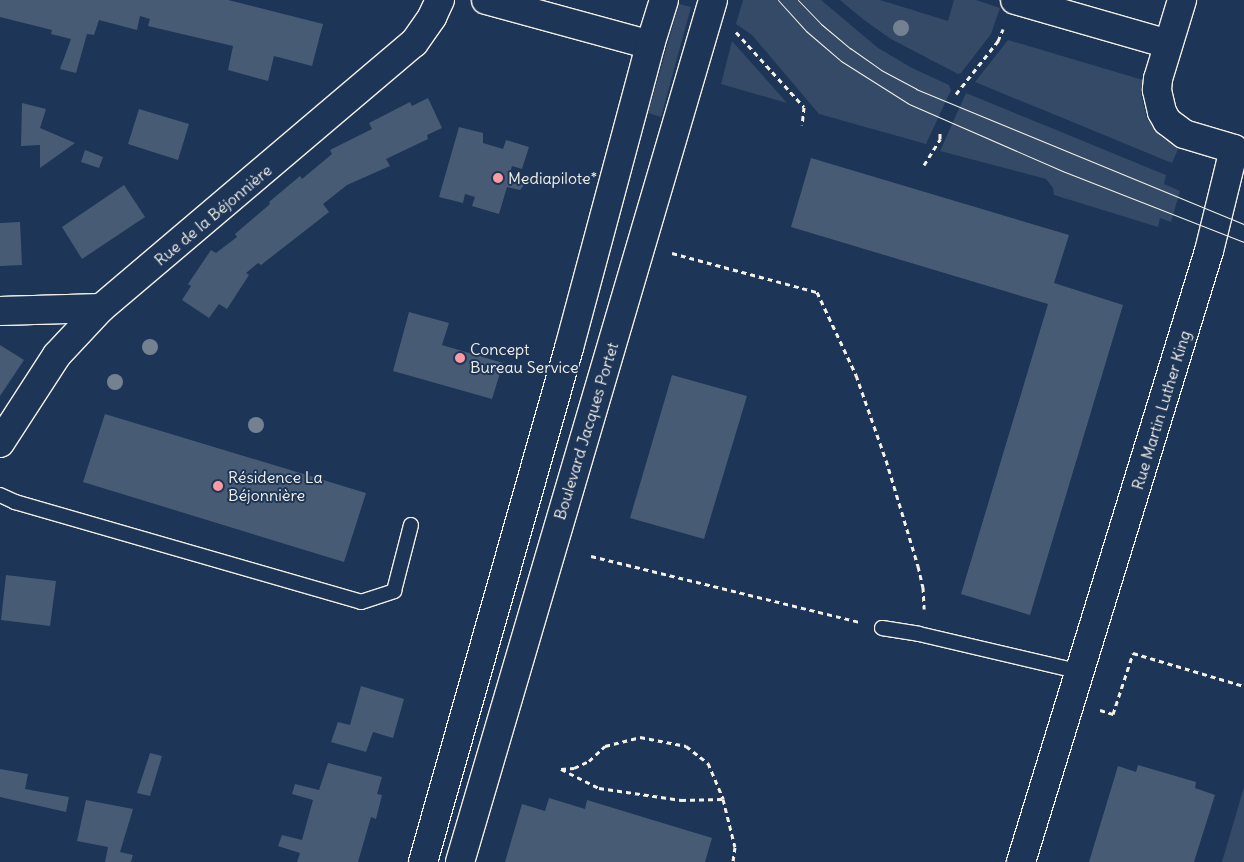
<!DOCTYPE html>
<meta charset="utf-8">
<style>
body{margin:0}
#map{position:relative;width:1244px;height:862px;overflow:hidden;background:#1d3557;font-family:Delius,sans-serif}
div>[style]{position:absolute}
[style*='--x']{left:calc(var(--x)*1px);top:calc(var(--y)*1px);width:calc(var(--w)*1px);rotate:calc(var(--a)*1deg)}
.green>*{inset:0;background:#354a67}
.building>*{inset:0;background:#485b74}
.path>*{height:3px;margin-top:-1.5px;transform-origin:0;background:repeating-linear-gradient(90deg,#f4f1e8 0 5px,transparent 0 9px)}
.roads{filter:drop-shadow(1px 0 #f4f1e8) drop-shadow(-1px 0 #f4f1e8) drop-shadow(0 1px #f4f1e8) drop-shadow(0 -1px #f4f1e8)}
.service>*{height:14px;margin:-7px;padding:0 7px;transform-origin:7px;border-radius:7px;background:#1d3557}
.minor>*{height:28px;margin:-14px;padding:0 14px;transform-origin:14px;border-radius:14px;background:#1d3557}
.primary>*{height:28px;margin:-14px;padding:0 14px;transform-origin:14px;border-radius:14px;background:#1d3557}
.tram>*{height:1px;margin:-0.5px;padding:0 0.5px;transform-origin:0.5px;border-radius:0.5px;background:#f4f1e8}
.trees>*{width:16px;height:16px;margin:-8px;border-radius:50%;background:#748191}
.dots>*{width:14px;height:14px;translate:-50% -50%;box-sizing:border-box;border:2px solid #1d3557;border-radius:50%}
span{translate:-50% -50%;white-space:nowrap;text-align:center;line-height:1.15;-webkit-text-stroke:4px #1d3557;paint-order:stroke}
.poi-label{font-size:16px;color:#f4f1e8}
.left{translate:0 -50%;text-align:left}
.street-label{font-size:16px;color:#f4f1e8}
</style>
<div id="map">
<div class="green">
<i style="clip-path:polygon(743px 0,821px 0,878px 48px,912px 68px,949px 85px,951px 90px,926px 144px,819px 114px,752px 35px,736px 24px)"></i>
<i style="clip-path:polygon(840px 0,880px 0,948px 21px,954px 0,976px 0,1000px 8px,991px 34px,961px 73px,958px 74px,891px 39px,864px 20px)"></i>
<i style="clip-path:polygon(679px 4px,691px 7px,661px 117px,648px 113px)"></i>
<i style="clip-path:polygon(1008px 40px,1143px 80px,1141px 94px,1147px 119px,1162px 138px,1179px 147px,1172px 163px,975px 82px)"></i>
<i style="clip-path:polygon(732px 41px,787px 103px,721px 84px)"></i>
<i style="clip-path:polygon(966px 93px,1166px 175px,1164px 184px,1180px 191px,1171px 222px,1160px 218px,1158px 227px,1054px 195px,1053px 188px,1046px 179px,940px 151px)"></i>
<i style="clip-path:polygon(1244px 787px,1244px 862px,1222px 862px)"></i>
</div>
<div class="building">
<i style="clip-path:polygon(0 0,228px 0,323px 24px,312px 66px,274px 56px,268px 81px,228px 70px,233px 46px,148px 26px,150px 19px,140px 16px,137px 30px,99px 20px,94px 35px,87px 34px,76px 73px,60px 69px,71px 39px,51px 34px,52px 30px,0 17px)"></i>
<i style="clip-path:polygon(428px 98px,442px 128px,427px 135px,428px 139px,386px 159px,390px 166px,347px 185px,323px 204px,329px 212px,261px 265px,258px 263px,246px 273px,249px 275px,227px 309px,219px 304px,209px 318px,182px 300px,191px 286px,188px 284px,211px 250px,216px 253px,237px 237px,235px 234px,270px 204px,269px 202px,300px 176px,302px 179px,332px 154px,330px 150px,372px 129px,369px 123px,410px 102px,412px 106px)"></i>
<i style="clip-path:polygon(22px 103px,46px 109px,40px 128px,75px 143px,40px 168px,40px 145px,21px 146px)"></i>
<i style="clip-path:polygon(139px 109px,189px 124px,178px 160px,128px 144px)"></i>
<i style="clip-path:polygon(459px 127px,483px 133px,483px 143px,503px 149px,506px 140px,529px 147px,522px 169px,512px 166px,510px 173px,524px 178px,525px 184px,520px 190px,507px 187px,499px 214px,472px 206px,475px 197px,465px 194px,463px 203px,439px 197px)"></i>
<i style="clip-path:polygon(85px 150px,103px 157px,99px 168px,81px 162px)"></i>
<i style="clip-path:polygon(811px 158px,1069px 235px,1054px 283px,1123px 305px,1030px 615px,961px 594px,1048px 304px,791px 227px)"></i>
<i style="clip-path:polygon(124px 185px,145px 217px,82px 259px,62px 227px)"></i>
<i style="clip-path:polygon(20px 222px,22px 265px,0 266px,0 223px)"></i>
<i style="clip-path:polygon(409px 312px,449px 323px,442px 345px,503px 363px,492px 399px,393px 371px)"></i>
<i style="clip-path:polygon(0 345px,24px 360px,0 396px)"></i>
<i style="clip-path:polygon(672px 375px,747px 396px,704px 539px,630px 518px)"></i>
<i style="clip-path:polygon(105px 414px,366px 493px,344px 562px,83px 482px)"></i>
<i style="clip-path:polygon(6px 575px,56px 581px,50px 626px,1px 620px)"></i>
<i style="clip-path:polygon(361px 686px,404px 699px,393px 738px,373px 732px,366px 752px,331px 742px,338px 722px,350px 725px)"></i>
<i style="clip-path:polygon(150px 753px,162px 756px,150px 796px,137px 793px)"></i>
<i style="clip-path:polygon(328px 763px,382px 777px,377px 794px,382px 795px,376px 819px,371px 817px,358px 862px,297px 862px,300px 853px,278px 846px,282px 835px,302px 840px,313px 800px,292px 794px,295px 784px,319px 790px)"></i>
<i style="clip-path:polygon(1138px 765px,1196px 782px,1195px 788px,1215px 795px,1194px 862px,1089px 862px,1118px 766px,1136px 772px)"></i>
<i style="clip-path:polygon(0 769px,28px 774px,25px 789px,69px 797px,66px 812px,0 797px)"></i>
<i style="clip-path:polygon(549px 798px,585px 809px,587px 800px,712px 838px,705px 862px,505px 862px,522px 804px,545px 811px)"></i>
<i style="clip-path:polygon(86px 800px,133px 809px,120px 852px,133px 855px,131px 862px,105px 862px,108px 847px,77px 841px)"></i>
</div>
<div class="path">
<i style="--x:736;--y:32;--w:101;--a:47.8"></i>
<i style="--x:804;--y:107;--w:18;--a:96"></i>
<i style="--x:956;--y:94;--w:68;--a:-51.6"></i>
<i style="--x:998;--y:41;--w:13;--a:-67"></i>
<i style="--x:924;--y:165;--w:31;--a:-58"></i>
<i style="--x:940;--y:139;--w:6;--a:-90"></i>
<i style="--x:672;--y:253;--w:150;--a:15.1"></i>
<i style="--x:817;--y:292;--w:92;--a:64.8"></i>
<i style="--x:856;--y:375;--w:90;--a:70.6"></i>
<i style="--x:886;--y:460;--w:111;--a:73.2"></i>
<i style="--x:918;--y:566;--w:22;--a:77"></i>
<i style="--x:923;--y:587;--w:22;--a:87"></i>
<i style="--x:591;--y:556;--w:276;--a:13.8"></i>
<i style="--x:1100;--y:710;--w:14;--a:17"></i>
<i style="--x:1113;--y:714;--w:64;--a:-71.8"></i>
<i style="--x:1133;--y:653;--w:116;--a:16.6"></i>
<i style="--x:561;--y:769;--w:13;--a:-4"></i>
<i style="--x:574;--y:768;--w:17;--a:-25"></i>
<i style="--x:589;--y:761;--w:22;--a:-43"></i>
<i style="--x:605;--y:746;--w:36;--a:-14"></i>
<i style="--x:640;--y:737;--w:47;--a:11.1"></i>
<i style="--x:686;--y:746;--w:28;--a:38"></i>
<i style="--x:708;--y:763;--w:39;--a:67"></i>
<i style="--x:723;--y:799;--w:49;--a:76"></i>
<i style="--x:735;--y:847;--w:15;--a:98"></i>
<i style="--x:561;--y:769;--w:42;--a:26.6"></i>
<i style="--x:599;--y:788;--w:83;--a:8.3"></i>
<i style="--x:681;--y:800;--w:42;--a:-1.4"></i>
</div>
<div class="roads">
<div class="service">
<i style="--x:0;--y:495;--w:17;--a:25"></i>
<i style="--x:15;--y:502;--w:360;--a:16.1"></i>
<i style="--x:361;--y:602;--w:35;--a:-18"></i>
<i style="--x:394;--y:591;--w:68;--a:-75.6"></i>
<i style="--x:882;--y:628;--w:37;--a:9"></i>
<i style="--x:919;--y:634;--w:166;--a:13.2"></i>
</div>
<div class="minor">
<i style="--x:486;--y:0;--w:170;--a:15.3"></i>
<i style="--x:1015;--y:0;--w:159;--a:16"></i>
<i style="--x:0;--y:311;--w:101;--a:-1.7"></i>
<i style="--x:0;--y:443;--w:105;--a:-57.1"></i>
<i style="--x:57;--y:355;--w:64;--a:-46.9"></i>
<i style="--x:101;--y:308;--w:410;--a:-40.3"></i>
<i style="--x:414;--y:43;--w:32;--a:-55"></i>
<i style="--x:432;--y:17;--w:19;--a:-65"></i>
<i style="--x:1021;--y:862;--w:639;--a:-72.9"></i>
<i style="--x:1209;--y:251;--w:105;--a:-76.2"></i>
<i style="--x:1234;--y:149;--w:52;--a:-163.3"></i>
<i style="--x:1184;--y:134;--w:21;--a:-143"></i>
<i style="--x:1167;--y:121;--w:10;--a:-119"></i>
<i style="--x:1162;--y:112;--w:23;--a:-103"></i>
<i style="--x:1157;--y:90;--w:11;--a:-85"></i>
<i style="--x:1158;--y:79;--w:83;--a:-73.1"></i>
</div>
<div class="primary">
<i style="--x:423;--y:862;--w:534;--a:-74.14"></i>
<i style="--x:569;--y:348;--w:314;--a:-75"></i>
<i style="--x:650;--y:45;--w:47;--a:-72.7"></i>
<i style="--x:460;--y:862;--w:898;--a:-73.64"></i>
</div>
</div>
<div class="tram">
<i style="--x:778;--y:0;--w:42;--a:47.9"></i>
<i style="--x:806;--y:31;--w:46;--a:40.6"></i>
<i style="--x:841;--y:61;--w:80;--a:32.3"></i>
<i style="--x:909;--y:104;--w:170;--a:23.6"></i>
<i style="--x:1065;--y:172;--w:192;--a:21.4"></i>
<i style="--x:798;--y:0;--w:33;--a:46"></i>
<i style="--x:821;--y:24;--w:38;--a:40"></i>
<i style="--x:850;--y:48;--w:38;--a:35"></i>
<i style="--x:881;--y:70;--w:40;--a:28"></i>
<i style="--x:916;--y:89;--w:355;--a:22.4"></i>
</div>
<div class="trees">
<i style="left:901px;top:28px"></i>
<i style="left:150px;top:347px"></i>
<i style="left:115px;top:382px"></i>
<i style="left:256px;top:425px"></i>
</div>
<div class="dots">
<i style="left:498px;top:178px;background:#ff9aa2"></i>
<i style="left:460px;top:358px;background:#ff9aa2"></i>
<i style="left:218px;top:486px;background:#ff9aa2"></i>
</div>
<div class="poi-label">
<span class="left" style="left:508px;top:178px">Mediapilote*</span>
<span class="left" style="left:470px;top:358px">Concept<br>Bureau Service</span>
<span class="left" style="left:228px;top:486px">Résidence La<br>Béjonnière</span>
</div>
<div class="street-label">
<span style="left:213px;top:215px;rotate:-40deg">Rue de la Béjonnière</span>
<span style="left:1161px;top:410px;rotate:-73deg">Rue Martin Luther King</span>
<span style="left:586px;top:431px;rotate:-73deg">Boulevard Jacques Portet</span>
</div>
</div>
